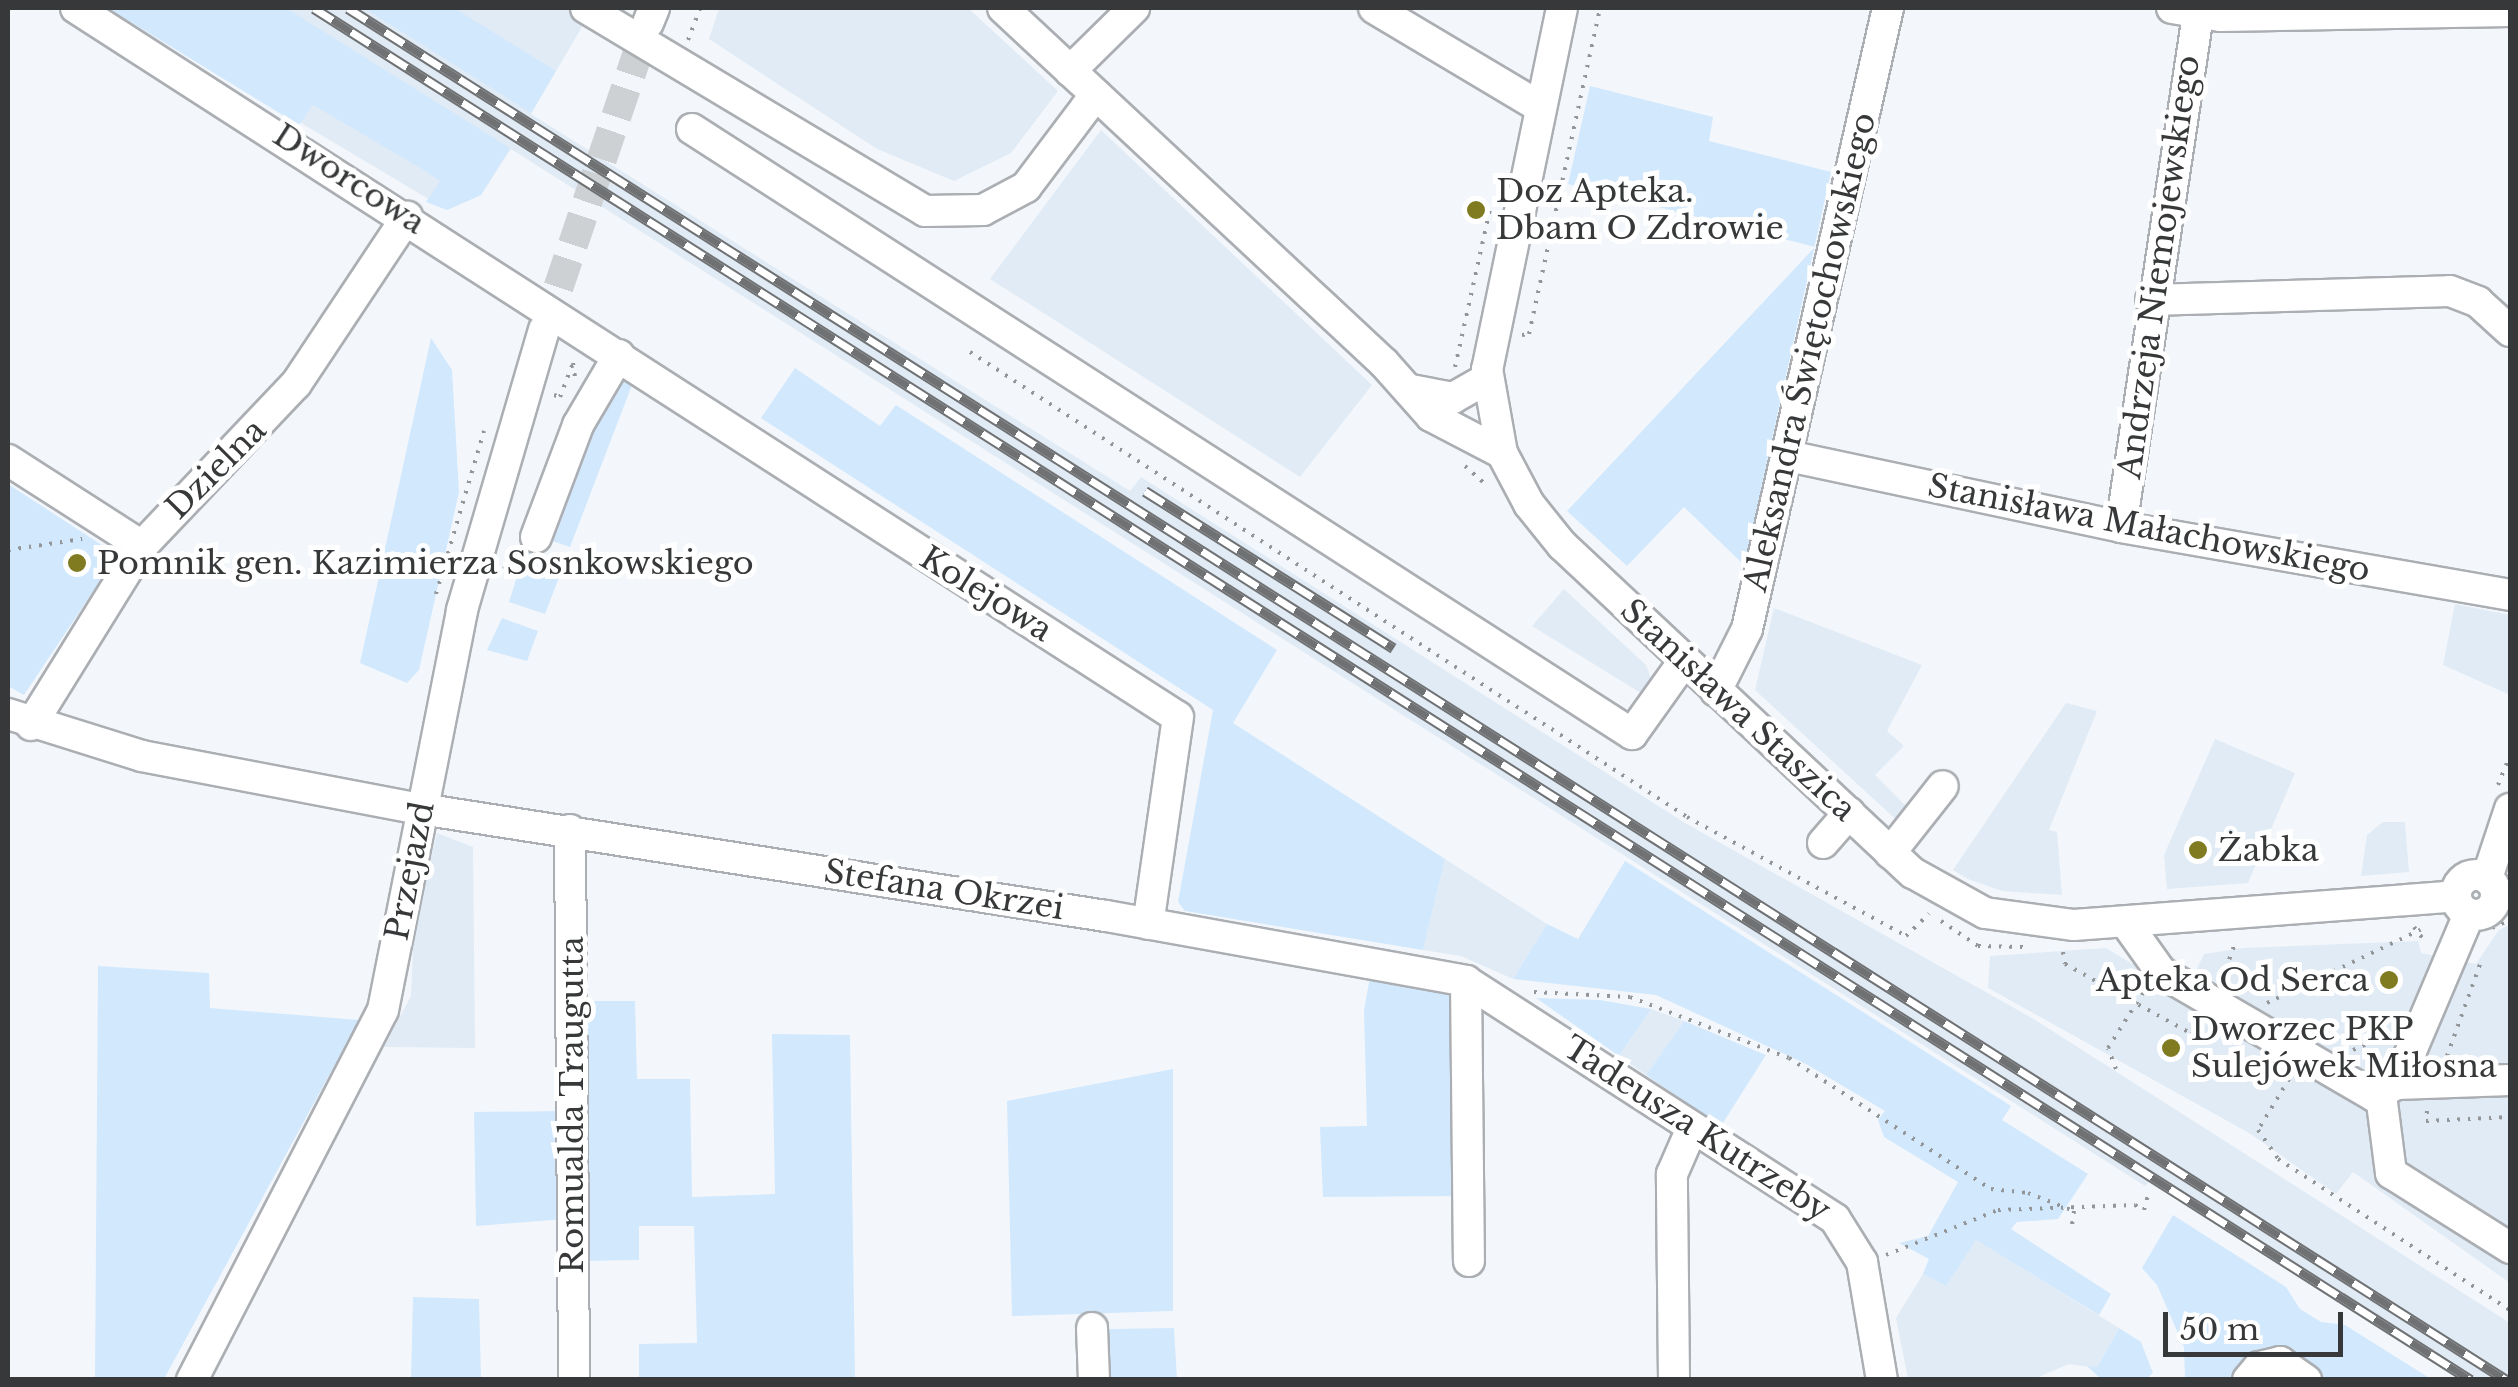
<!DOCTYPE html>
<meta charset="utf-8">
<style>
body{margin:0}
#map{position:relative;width:2518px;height:1387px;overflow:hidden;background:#f3f7fb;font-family:"Libre Baskerville",serif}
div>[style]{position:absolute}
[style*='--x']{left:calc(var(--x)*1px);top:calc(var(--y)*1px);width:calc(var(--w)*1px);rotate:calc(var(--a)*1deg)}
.built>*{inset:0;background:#e1ebf5}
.green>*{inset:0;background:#d2e8fd}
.minor-tunnel>*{height:30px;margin-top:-15px;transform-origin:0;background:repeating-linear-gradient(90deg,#cdd1d4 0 30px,transparent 0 45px)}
.path>*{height:4px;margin-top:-2px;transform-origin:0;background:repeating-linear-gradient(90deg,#939699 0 2.5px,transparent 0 10.5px)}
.roads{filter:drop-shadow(2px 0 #abaeb2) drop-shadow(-2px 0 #abaeb2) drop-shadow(0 2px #abaeb2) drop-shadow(0 -2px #abaeb2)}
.minor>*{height:30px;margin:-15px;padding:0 15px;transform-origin:15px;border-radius:15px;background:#fff}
.minor>.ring{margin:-15px;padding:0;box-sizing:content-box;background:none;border:30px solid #fff;border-radius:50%}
.rail>*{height:11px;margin-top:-5.5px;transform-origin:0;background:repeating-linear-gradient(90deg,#fff 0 22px,#6f7173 0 44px);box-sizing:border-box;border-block:2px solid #6f7173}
.dots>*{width:28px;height:28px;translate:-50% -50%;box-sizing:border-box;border:5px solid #fff;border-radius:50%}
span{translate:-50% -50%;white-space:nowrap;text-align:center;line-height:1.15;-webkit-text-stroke:10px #fff;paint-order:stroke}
.street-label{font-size:32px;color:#363839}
.poi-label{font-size:32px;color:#363839}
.left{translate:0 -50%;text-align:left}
.right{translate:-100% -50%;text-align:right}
.frame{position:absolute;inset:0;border:10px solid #363839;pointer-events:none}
.scale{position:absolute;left:2163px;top:1312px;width:180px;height:45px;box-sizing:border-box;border:5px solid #363839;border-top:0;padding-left:12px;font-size:30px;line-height:35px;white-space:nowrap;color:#363839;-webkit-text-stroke:8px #fff;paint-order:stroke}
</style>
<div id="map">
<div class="built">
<i style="clip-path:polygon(108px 8px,567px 8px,586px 20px,531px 114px,1130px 491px,1141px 477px,1685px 823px,2032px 1018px,2510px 1323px,2510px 1379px,2459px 1379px,2149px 1182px,2145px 1186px,511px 149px,481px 195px,447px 210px)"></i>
<i style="clip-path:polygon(719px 8px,968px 8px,1058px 91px,1011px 153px,954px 181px,877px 149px,709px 39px)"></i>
<i style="clip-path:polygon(1101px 130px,1372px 385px,1300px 477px,990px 279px)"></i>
<i style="clip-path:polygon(1564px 589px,1646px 665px,1653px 684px,1644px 695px,1532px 626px)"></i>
<i style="clip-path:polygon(2455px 604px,2510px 615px,2510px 695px,2443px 665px)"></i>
<i style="clip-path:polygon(1774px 608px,1922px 665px,1887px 731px,1904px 746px,1875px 775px,1913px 813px,1903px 826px,1755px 690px)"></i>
<i style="clip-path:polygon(2066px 703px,2097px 711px,2049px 830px,2057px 832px,2062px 895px,2002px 891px,1968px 879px,1953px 870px)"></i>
<i style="clip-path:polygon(2215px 739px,2295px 773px,2248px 883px,2167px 889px,2164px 855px)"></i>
<i style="clip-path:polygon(2383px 822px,2405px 822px,2409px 872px,2361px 876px,2367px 835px)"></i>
<i style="clip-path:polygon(437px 833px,473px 847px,475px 1048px,384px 1047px,411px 996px,414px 929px)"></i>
<i style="clip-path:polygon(1445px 859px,1547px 924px,1513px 979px,1461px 956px,1423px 950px)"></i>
<i style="clip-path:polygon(2510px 924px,2510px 1283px,2353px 1172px,2336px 1194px,2249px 1133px,1988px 988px,1990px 956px,2106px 948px,2184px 995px,2204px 954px,2243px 948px,2418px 941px,2421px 953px,2476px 964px,2498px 931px)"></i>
<i style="clip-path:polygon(1651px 1009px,1684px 1021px,1646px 1075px,1619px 1056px)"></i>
<i style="clip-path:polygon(1975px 1239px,2119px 1328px,2096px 1368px,2069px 1364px,2034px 1379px,1908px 1379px,1896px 1318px,1923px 1274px,1946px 1286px)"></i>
</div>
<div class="green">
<i style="clip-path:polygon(108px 8px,286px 8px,510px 148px,481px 195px,447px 210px,426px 202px,440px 181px,422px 169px,313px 105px,299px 125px)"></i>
<i style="clip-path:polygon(364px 8px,454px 8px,556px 71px,531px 113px)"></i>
<i style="clip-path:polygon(1590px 86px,1713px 117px,1709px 141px,1831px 172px,1744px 565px,1684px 507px,1627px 566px,1567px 511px,1815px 247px,1568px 184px)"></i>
<i style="clip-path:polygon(431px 338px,452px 370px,459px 492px,419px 670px,407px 683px,360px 663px)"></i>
<i style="clip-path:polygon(795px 368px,880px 426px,896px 405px,1277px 650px,1233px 723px,1445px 859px,1423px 950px,1185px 911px,1178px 902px,1213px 710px,761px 418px)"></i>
<i style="clip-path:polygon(619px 378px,632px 385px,570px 547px,552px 541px,549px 534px,587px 437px)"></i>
<i style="clip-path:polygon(8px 484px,111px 551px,114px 560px,24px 695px,8px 686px)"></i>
<i style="clip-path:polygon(525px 551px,563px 567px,545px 614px,509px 602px)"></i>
<i style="clip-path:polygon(502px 618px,538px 631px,527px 661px,487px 650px)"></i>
<i style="clip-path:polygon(1625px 861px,2011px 1106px,2002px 1120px,2088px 1174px,2058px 1219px,2017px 1222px,2011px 1229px,2111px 1294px,2099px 1315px,1976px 1240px,1946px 1286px,1923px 1274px,1929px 1259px,1899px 1243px,1928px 1236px,1958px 1182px,1884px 1137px,1878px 1120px,1885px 1111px,1806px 1064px,1656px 995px,1513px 979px,1547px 924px,1578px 939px)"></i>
<i style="clip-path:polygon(98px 966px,209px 973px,210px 1008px,359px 1020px,164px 1379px,95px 1379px)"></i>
<i style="clip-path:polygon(1370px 977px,1462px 988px,1465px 1196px,1323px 1197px,1320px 1127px,1367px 1126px,1364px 1010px)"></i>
<i style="clip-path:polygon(1536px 998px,1600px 1000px,1651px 1009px,1619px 1056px)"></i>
<i style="clip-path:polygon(580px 1001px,635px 1001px,637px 1079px,690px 1079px,692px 1197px,775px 1194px,772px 1034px,850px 1035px,855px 1379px,639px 1379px,639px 1344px,697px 1343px,694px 1226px,639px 1226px,639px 1260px,580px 1261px)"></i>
<i style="clip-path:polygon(1684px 1021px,1766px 1055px,1721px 1126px,1646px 1075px)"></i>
<i style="clip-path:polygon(1173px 1069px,1173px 1311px,1012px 1316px,1007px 1101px)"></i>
<i style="clip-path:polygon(565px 1111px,565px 1219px,476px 1226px,474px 1112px)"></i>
<i style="clip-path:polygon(2173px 1215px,2286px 1287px,2300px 1309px,2321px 1322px,2345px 1325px,2431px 1379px,2319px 1379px,2246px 1362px,2228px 1379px,2185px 1379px,2184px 1347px,2157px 1285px,2142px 1268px)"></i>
<i style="clip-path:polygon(413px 1297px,479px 1299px,481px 1379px,411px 1379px)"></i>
<i style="clip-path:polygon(1174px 1328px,1177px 1379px,1106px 1379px,1104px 1334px,1110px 1329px)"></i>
<i style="clip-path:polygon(2119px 1328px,2141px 1342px,2153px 1373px,2146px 1379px,2101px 1379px,2087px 1366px,2097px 1367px)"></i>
</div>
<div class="minor-tunnel">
<i style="--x:544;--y:330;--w:324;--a:-71.3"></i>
</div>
<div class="path">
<i style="--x:688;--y:40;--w:34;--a:-69"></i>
<i style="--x:1522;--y:335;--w:7;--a:-8"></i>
<i style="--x:1529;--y:334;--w:334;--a:-77.7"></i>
<i style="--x:970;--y:352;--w:855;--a:32.96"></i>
<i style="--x:1687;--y:817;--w:249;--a:28.5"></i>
<i style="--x:1906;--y:936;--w:32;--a:-44"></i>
<i style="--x:573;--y:363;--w:15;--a:82"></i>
<i style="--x:1455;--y:367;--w:166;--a:-77.5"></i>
<i style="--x:554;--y:395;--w:6;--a:18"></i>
<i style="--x:560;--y:397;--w:34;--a:-69"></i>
<i style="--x:1465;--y:466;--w:30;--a:42"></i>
<i style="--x:8;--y:550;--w:75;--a:-8.5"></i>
<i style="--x:504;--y:569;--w:21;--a:-61"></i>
<i style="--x:436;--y:594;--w:170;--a:-73.6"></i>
<i style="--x:2498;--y:785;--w:32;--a:-68"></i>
<i style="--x:1941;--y:921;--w:45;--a:34"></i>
<i style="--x:1978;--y:946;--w:45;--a:1.3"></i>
<i style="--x:2414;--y:927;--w:20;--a:53"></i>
<i style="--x:2492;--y:928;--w:20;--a:-24"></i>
<i style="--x:2063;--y:952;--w:12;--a:81"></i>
<i style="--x:2065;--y:964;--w:145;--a:28.9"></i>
<i style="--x:2192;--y:1034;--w:13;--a:-58"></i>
<i style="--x:2222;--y:979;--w:40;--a:-69.8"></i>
<i style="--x:1534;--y:992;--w:96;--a:3"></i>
<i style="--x:1630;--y:997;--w:170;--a:21"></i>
<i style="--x:1789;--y:1058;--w:241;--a:33"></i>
<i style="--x:1991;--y:1189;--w:37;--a:6"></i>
<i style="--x:2028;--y:1193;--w:49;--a:21.4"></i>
<i style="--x:2074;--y:1211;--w:21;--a:98"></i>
<i style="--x:2267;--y:1003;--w:170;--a:-25.5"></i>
<i style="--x:2353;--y:1050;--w:40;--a:-23.4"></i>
<i style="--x:2447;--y:1056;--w:103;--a:-70.2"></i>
<i style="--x:2116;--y:1069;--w:22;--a:-111"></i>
<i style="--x:2108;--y:1048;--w:67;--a:-57.7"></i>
<i style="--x:2289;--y:1079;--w:60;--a:121.3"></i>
<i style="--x:2258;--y:1130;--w:35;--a:55"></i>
<i style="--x:2278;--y:1159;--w:277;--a:33.1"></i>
<i style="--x:2427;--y:1111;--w:10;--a:96"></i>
<i style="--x:2426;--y:1121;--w:84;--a:-2.7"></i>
<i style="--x:1886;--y:1255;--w:121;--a:-21.9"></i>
<i style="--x:1998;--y:1210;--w:137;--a:-2.1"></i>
<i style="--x:2135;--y:1205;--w:10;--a:29"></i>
<i style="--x:2144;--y:1210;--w:16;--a:-75"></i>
</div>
<div class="roads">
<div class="minor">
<i style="--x:76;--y:8;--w:1310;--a:32.76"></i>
<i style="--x:1178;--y:717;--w:209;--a:98.2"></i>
<i style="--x:586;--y:8;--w:395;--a:30.9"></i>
<i style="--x:925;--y:211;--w:58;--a:-1"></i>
<i style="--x:983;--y:210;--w:49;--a:-28.1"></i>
<i style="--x:1026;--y:187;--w:116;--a:-53"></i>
<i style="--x:1003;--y:8;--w:521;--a:42.98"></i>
<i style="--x:1384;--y:363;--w:71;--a:48.4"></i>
<i style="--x:1431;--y:416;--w:80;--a:27.5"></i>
<i style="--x:1374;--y:8;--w:193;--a:30.8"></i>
<i style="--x:1562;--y:8;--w:369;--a:101.7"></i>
<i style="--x:1487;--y:369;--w:85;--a:79.9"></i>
<i style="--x:1502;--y:453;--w:58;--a:62.1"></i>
<i style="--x:1529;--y:504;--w:53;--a:51.2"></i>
<i style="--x:1562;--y:545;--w:480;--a:43.1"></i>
<i style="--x:1913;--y:873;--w:82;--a:29.1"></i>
<i style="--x:1985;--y:913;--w:90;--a:7.7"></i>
<i style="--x:2074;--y:925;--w:383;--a:-4.3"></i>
<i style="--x:2172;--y:8;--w:50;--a:9.3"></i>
<i style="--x:2221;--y:16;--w:289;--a:-1"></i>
<i style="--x:648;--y:23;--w:16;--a:-68"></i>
<i style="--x:1070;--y:71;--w:90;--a:-44.5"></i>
<i style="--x:692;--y:129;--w:1118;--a:32.77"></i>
<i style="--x:1632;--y:734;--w:90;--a:-54.5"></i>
<i style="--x:2151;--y:300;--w:299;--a:-1.7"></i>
<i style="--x:2450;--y:291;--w:30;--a:21"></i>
<i style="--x:2478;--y:302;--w:43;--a:42.2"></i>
<i style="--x:1411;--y:390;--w:43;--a:10.8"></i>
<i style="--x:1453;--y:398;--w:40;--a:-29.7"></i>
<i style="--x:1788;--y:456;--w:340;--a:12"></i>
<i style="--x:2121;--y:527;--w:395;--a:9.9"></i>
<i style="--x:8;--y:460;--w:159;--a:32.7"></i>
<i style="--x:2121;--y:527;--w:525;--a:-81.45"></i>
<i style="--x:536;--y:537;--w:120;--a:-69.4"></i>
<i style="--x:578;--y:425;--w:81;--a:-59.6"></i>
<i style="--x:1716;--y:691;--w:69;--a:-63.4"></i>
<i style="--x:1747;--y:629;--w:637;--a:-77.21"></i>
<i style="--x:8;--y:714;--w:140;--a:17.4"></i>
<i style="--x:142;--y:756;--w:284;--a:10.8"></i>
<i style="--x:421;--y:809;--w:693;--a:8.88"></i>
<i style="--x:1106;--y:916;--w:366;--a:10.2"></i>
<i style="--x:1466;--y:981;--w:439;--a:32.8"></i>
<i style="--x:1835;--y:1219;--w:51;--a:57.9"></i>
<i style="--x:1862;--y:1262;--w:120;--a:80.4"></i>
<i style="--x:31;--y:725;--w:211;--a:-58.2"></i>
<i style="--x:142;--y:546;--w:224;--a:-46.5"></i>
<i style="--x:296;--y:384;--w:201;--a:-56.4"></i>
<i style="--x:570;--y:830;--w:550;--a:89.58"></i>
<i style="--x:1823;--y:843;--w:40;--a:-49"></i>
<i style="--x:1890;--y:853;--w:85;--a:-51.7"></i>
<i class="ring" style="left:2456px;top:875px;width:10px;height:10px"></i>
<i style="--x:2487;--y:878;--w:73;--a:-71.6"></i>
<i style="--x:2126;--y:923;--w:60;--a:54.5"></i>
<i style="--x:2161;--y:972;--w:246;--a:30.2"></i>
<i style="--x:2374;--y:1096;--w:26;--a:-28"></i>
<i style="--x:2397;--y:1084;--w:185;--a:-67"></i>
<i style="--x:1466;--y:981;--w:280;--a:89.4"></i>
<i style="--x:2397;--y:1084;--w:113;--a:-2"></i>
<i style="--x:2381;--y:1095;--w:79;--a:82.7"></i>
<i style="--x:2391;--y:1173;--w:141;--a:32.2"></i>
<i style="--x:1092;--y:1328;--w:52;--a:87.8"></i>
<i style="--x:192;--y:1380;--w:416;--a:-62.7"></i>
<i style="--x:383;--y:1010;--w:408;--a:-78.8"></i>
<i style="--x:462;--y:610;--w:292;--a:-73.7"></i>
<i style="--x:1674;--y:1380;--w:206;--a:-90.6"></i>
<i style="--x:1672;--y:1174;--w:50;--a:-66.5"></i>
<i style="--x:2248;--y:1380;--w:17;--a:-50"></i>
<i style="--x:2259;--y:1367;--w:22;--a:-13"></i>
<i style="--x:2280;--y:1362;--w:32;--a:35"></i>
</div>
</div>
<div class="rail">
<i style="--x:314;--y:8;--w:2556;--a:32.46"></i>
<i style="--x:348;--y:8;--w:2558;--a:32.44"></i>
<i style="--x:1145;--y:491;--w:294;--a:32.3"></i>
</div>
<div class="dots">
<i style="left:1476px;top:210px;background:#807a20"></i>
<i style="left:77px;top:563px;background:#807a20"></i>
<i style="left:2198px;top:850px;background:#807a20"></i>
<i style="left:2389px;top:980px;background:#807a20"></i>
<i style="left:2171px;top:1048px;background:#807a20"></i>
</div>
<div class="street-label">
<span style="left:349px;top:179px;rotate:33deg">Dworcowa</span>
<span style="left:2159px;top:267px;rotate:-82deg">Andrzeja Niemojewskiego</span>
<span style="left:1810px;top:352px;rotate:-77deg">Aleksandra Świętochowskiego</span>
<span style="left:216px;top:469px;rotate:-45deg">Dzielna</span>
<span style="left:2149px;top:528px;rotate:11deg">Stanisława Małachowskiego</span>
<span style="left:986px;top:594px;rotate:32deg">Kolejowa</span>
<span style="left:1738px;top:710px;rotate:43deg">Stanisława Staszica</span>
<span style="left:410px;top:871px;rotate:-79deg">Przejazd</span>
<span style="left:944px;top:890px;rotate:9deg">Stefana Okrzei</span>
<span style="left:572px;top:1105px;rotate:-90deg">Romualda Traugutta</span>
<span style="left:1697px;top:1129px;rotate:33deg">Tadeusza Kutrzeby</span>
</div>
<div class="poi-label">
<span class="left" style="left:1496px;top:210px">Doz Apteka.<br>Dbam O Zdrowie</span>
<span class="left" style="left:97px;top:563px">Pomnik gen. Kazimierza Sosnkowskiego</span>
<span class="left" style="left:2218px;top:850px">Żabka</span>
<span class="right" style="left:2369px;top:980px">Apteka Od Serca</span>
<span class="left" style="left:2191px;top:1048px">Dworzec PKP<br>Sulejówek Miłosna</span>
</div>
<div class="frame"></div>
<div class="scale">50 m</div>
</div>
